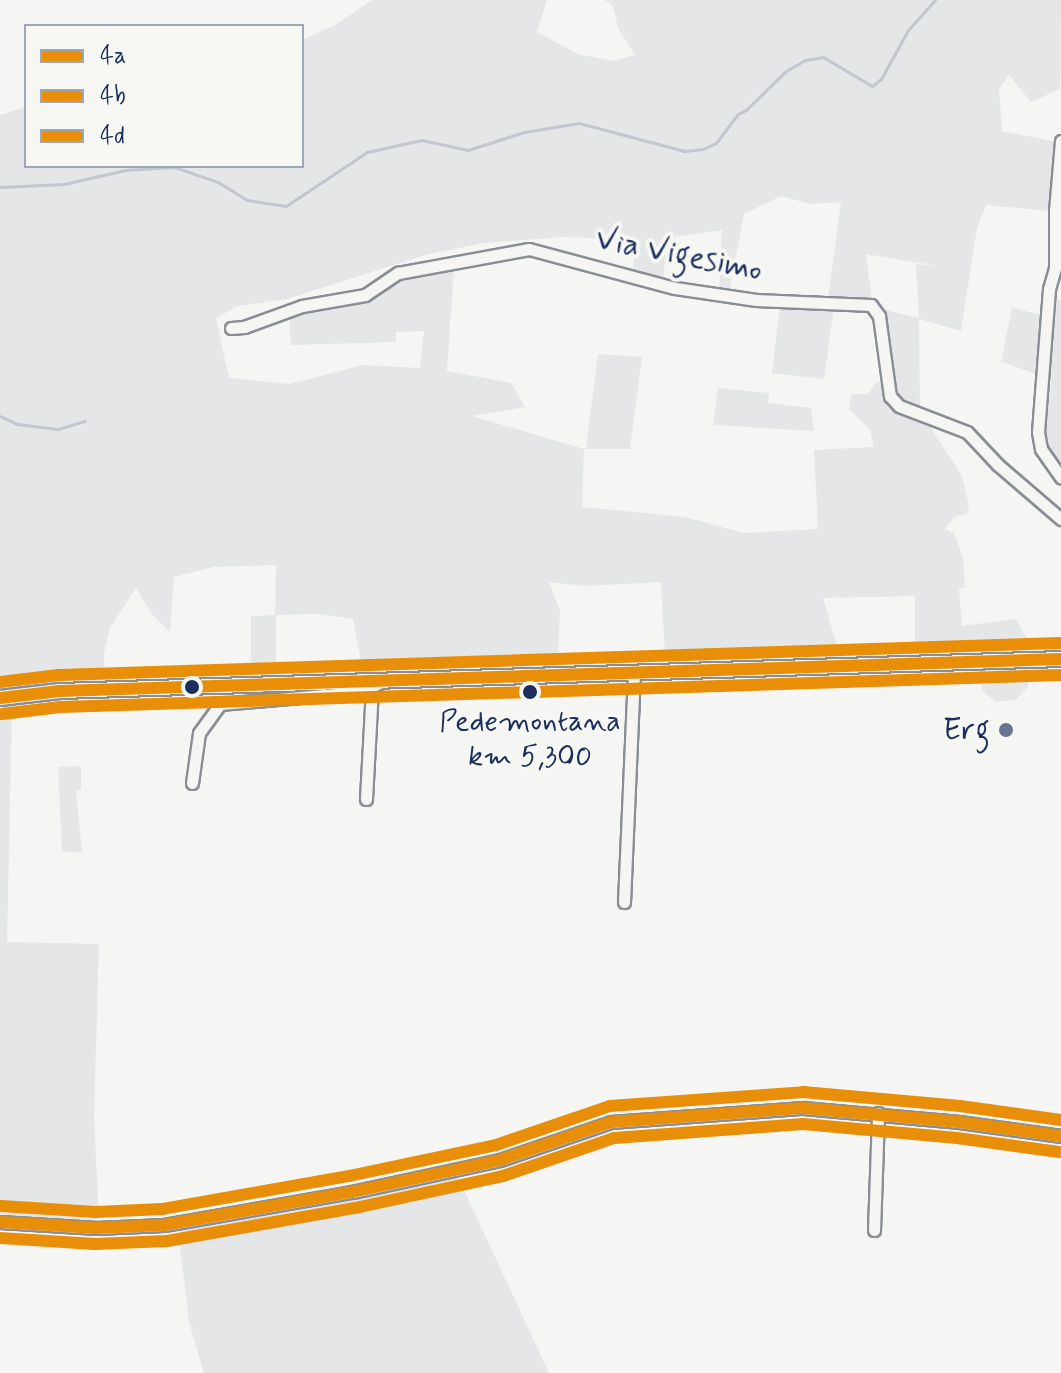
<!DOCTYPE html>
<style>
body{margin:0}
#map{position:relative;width:1061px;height:1373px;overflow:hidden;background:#f5f5f3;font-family:Mynerve,sans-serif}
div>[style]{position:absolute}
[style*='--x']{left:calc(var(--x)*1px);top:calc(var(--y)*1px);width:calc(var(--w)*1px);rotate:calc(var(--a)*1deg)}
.green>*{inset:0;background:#e4e6e7}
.stream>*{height:3px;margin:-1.5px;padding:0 1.5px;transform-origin:1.5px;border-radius:1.5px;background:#c1c6cf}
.roads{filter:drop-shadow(2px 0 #898d95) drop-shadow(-2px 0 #898d95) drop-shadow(0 2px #898d95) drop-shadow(0 -2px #898d95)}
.minor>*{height:11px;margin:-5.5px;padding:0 5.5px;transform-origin:5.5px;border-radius:5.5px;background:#f5f5f3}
.tertiary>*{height:14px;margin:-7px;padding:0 7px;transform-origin:7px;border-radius:7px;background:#f5f5f3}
.bus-1>*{height:12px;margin:-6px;padding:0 6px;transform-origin:6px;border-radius:6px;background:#e88e09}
.bus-2>*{height:12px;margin:-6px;padding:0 6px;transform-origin:6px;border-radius:6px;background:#e88e09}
.bus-3>*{height:12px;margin:-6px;padding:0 6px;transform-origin:6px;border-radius:6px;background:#e88e09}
.dots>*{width:22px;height:22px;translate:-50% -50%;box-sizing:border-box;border:4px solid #f6f6f2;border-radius:50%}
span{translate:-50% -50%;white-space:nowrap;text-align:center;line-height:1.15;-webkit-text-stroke:8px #f6f6f2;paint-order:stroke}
.bus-label{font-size:30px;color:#1b2f5e}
.street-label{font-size:32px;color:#1b2f5e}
.poi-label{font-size:32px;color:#1b2f5e}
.right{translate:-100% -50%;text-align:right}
.legend{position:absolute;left:24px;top:24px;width:280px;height:144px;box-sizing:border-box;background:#f6f6f2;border:2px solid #9ea6b7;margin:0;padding:10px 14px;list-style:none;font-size:24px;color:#1b2f5e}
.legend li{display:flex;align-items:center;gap:16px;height:40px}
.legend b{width:40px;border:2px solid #9ea6b7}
</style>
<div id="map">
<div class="green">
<i style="clip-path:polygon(372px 0,547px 0,537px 32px,578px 54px,614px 61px,635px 55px,618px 28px,613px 6px,605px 0,1061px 0,1060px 89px,1031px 102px,1009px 75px,999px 89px,1002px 131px,1058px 142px,1049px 211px,986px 205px,977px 228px,961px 331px,919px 319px,920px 411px,906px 405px,894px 391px,881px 309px,919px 318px,916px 264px,939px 266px,866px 254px,872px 301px,828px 299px,841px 202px,810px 204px,781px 196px,744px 214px,729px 291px,719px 291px,722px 230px,667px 238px,663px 282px,633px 271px,635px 240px,565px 237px,484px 243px,425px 255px,287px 299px,238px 306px,216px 318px,229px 378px,290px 384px,363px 365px,420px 368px,424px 331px,396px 332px,396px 342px,291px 345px,289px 315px,399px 278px,454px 267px,447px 371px,511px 383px,525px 407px,472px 416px,584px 449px,582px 507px,685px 517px,743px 533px,818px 529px,814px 450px,874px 447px,870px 430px,849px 409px,852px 394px,868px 394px,875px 384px,881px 382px,894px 409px,931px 428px,962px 476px,969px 506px,967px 513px,954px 517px,945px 529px,954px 533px,963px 558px,965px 587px,959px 589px,962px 626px,1016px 619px,1029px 643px,965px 647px,963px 639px,963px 648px,915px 646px,915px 596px,823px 598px,839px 653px,665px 655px,661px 582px,585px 586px,549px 582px,560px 611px,558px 655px,493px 659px,361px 660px,353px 619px,319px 614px,276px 615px,276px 665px,251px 666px,251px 616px,275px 615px,276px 565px,213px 567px,174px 577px,170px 632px,152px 614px,136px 588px,110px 628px,104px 653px,105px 690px,60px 691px,55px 684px,0 690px,0 115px,26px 107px,26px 166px,302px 166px,302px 40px,335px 25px)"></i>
<i style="clip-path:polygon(1053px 299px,1061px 300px,1061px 470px,1050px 453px,1045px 436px,1051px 384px)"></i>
<i style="clip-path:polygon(780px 304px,834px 306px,824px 379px,772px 373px)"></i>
<i style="clip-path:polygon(1012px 308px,1043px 315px,1040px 375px,1001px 362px)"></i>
<i style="clip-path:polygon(598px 354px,642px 357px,630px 449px,586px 449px)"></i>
<i style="clip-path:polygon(718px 388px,769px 393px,768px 403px,811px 408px,814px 431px,713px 425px)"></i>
<i style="clip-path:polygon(979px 668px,1028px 668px,1028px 686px,1016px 700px,996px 702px,982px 690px)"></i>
<i style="clip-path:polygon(12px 706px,7px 942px,99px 944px,94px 1116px,99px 1222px,0 1219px,0 708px)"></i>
<i style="clip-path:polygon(81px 766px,81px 789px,76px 790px,82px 853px,62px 851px,58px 767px)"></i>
<i style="clip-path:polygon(457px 1175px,549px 1373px,204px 1373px,189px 1322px,178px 1228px,290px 1212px)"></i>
</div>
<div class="stream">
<i style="--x:0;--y:187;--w:64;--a:-2.7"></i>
<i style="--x:64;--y:184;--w:63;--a:-12.9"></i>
<i style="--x:125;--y:170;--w:49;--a:-3.5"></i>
<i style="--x:174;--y:167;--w:46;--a:18.8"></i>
<i style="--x:218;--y:182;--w:34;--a:32"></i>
<i style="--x:247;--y:200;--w:39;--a:9"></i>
<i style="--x:286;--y:206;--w:97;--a:-33.7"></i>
<i style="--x:367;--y:152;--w:56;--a:-12.3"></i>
<i style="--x:422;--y:140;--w:47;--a:12.3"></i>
<i style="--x:468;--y:150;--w:59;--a:-17.8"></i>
<i style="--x:524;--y:132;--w:56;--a:-9.3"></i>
<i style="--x:579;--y:123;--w:109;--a:14.9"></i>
<i style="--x:684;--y:151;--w:19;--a:-6"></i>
<i style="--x:703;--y:149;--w:14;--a:-25"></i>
<i style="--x:716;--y:143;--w:36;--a:-53"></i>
<i style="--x:738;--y:114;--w:9;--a:-27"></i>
<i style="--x:746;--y:110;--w:56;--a:-44.3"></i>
<i style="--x:786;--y:71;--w:22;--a:-30"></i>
<i style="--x:805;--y:60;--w:18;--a:-9"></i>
<i style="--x:823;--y:57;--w:57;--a:30.6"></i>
<i style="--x:872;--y:86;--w:11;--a:-38"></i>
<i style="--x:881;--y:79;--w:56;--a:-61.1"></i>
<i style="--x:908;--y:30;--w:40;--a:-48"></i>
<i style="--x:0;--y:416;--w:19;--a:25"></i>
<i style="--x:17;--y:424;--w:41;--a:7"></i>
<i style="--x:58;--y:429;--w:28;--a:-17"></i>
</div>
<div class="roads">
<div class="minor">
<i style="--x:1061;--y:141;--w:70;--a:94.9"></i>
<i style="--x:1055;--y:211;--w:57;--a:90"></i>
<i style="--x:1055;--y:268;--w:22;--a:106"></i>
<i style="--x:1049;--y:289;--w:143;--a:94.4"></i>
<i style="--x:1038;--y:432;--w:17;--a:80"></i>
<i style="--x:1041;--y:449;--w:35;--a:55"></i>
<i style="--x:231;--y:328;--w:13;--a:-4"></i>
<i style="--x:244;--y:327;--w:62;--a:-19.9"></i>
<i style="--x:302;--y:306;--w:64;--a:-9.9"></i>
<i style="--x:365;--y:295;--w:40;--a:-34"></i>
<i style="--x:398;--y:273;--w:133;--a:-10.4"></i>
<i style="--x:529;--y:249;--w:151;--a:15"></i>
<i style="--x:675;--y:288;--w:82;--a:8.4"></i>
<i style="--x:756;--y:300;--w:115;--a:2.5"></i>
<i style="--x:871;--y:305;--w:14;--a:54"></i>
<i style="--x:879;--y:316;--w:81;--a:82.2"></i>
<i style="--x:890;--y:396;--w:13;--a:48"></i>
<i style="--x:899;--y:406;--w:73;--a:20.9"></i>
<i style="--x:967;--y:432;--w:45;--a:46.8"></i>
<i style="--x:998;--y:465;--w:83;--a:40.6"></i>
<i style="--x:192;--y:783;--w:50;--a:-82"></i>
<i style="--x:199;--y:733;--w:36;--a:-54"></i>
<i style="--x:220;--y:704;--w:140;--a:-4.9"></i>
<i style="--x:359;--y:692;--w:27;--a:-24"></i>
<i style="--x:366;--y:799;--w:111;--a:-86.9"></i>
<i style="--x:624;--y:902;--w:229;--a:-87.5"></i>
<i style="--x:0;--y:1222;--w:96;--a:3.6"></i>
<i style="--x:96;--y:1228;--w:68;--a:-2.5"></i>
<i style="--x:164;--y:1225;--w:191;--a:-10"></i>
<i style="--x:352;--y:1192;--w:151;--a:-12.2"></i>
<i style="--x:500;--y:1160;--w:117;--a:-18.9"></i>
<i style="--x:611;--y:1122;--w:193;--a:-4.2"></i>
<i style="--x:803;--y:1108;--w:157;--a:5.1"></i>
<i style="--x:959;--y:1122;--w:103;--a:7.8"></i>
<i style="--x:874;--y:1230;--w:117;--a:-88"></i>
</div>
<div class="tertiary">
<i style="--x:0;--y:698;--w:60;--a:-6.7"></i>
<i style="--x:60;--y:691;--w:1002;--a:-1.83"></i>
</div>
</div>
<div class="bus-1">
<i style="--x:0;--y:698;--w:60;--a:-6.7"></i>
<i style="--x:60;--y:691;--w:1002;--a:-1.83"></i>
<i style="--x:0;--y:1222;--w:96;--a:3.6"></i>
<i style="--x:96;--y:1228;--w:68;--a:-2.5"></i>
<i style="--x:164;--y:1225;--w:191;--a:-10"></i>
<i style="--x:352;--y:1192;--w:151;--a:-12.2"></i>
<i style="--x:500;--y:1160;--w:117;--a:-18.9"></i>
<i style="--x:611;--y:1122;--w:193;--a:-4.2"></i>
<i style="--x:803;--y:1108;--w:157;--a:5.1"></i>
<i style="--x:959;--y:1122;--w:103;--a:7.8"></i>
</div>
<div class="bus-2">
<i style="--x:2;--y:714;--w:59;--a:-6.8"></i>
<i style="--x:61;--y:707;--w:1001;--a:-1.83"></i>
<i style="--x:0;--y:1238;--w:95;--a:3.6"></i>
<i style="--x:95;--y:1244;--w:72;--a:-2.4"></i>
<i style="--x:167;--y:1241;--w:191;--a:-10"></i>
<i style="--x:355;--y:1208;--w:151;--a:-12.2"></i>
<i style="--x:503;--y:1176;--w:117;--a:-18.9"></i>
<i style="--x:614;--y:1138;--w:190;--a:-4.2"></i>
<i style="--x:803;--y:1124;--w:155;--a:5.2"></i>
<i style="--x:957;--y:1138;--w:103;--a:7.8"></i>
</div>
<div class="bus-3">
<i style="--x:0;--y:682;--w:59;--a:-6.8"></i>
<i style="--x:59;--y:675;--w:1002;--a:-1.83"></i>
<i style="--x:1;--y:1206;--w:95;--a:3.6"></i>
<i style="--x:96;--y:1212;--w:66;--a:-2.6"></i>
<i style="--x:162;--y:1209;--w:190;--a:-10"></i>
<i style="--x:349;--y:1176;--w:150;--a:-11.9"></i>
<i style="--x:496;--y:1145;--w:120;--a:-18.9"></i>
<i style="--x:610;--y:1106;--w:194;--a:-4.1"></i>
<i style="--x:803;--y:1092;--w:158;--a:5.1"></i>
<i style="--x:960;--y:1106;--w:102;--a:7.9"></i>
</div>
<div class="dots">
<i style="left:192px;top:687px;background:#1b2f5e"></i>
<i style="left:530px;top:692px;background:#1b2f5e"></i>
<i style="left:1006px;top:730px;background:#677492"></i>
</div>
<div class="bus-label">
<span style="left:530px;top:739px">Pedemontana<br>km 5,300</span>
</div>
<div class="street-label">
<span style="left:679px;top:255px;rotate:11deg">Via Vigesimo</span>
</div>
<div class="poi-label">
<span class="right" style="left:990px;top:730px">Erg</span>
</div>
<ul class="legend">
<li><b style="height:10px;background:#e88e09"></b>4a</li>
<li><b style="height:10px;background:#e88e09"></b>4b</li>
<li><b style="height:10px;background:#e88e09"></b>4d</li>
</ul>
</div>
